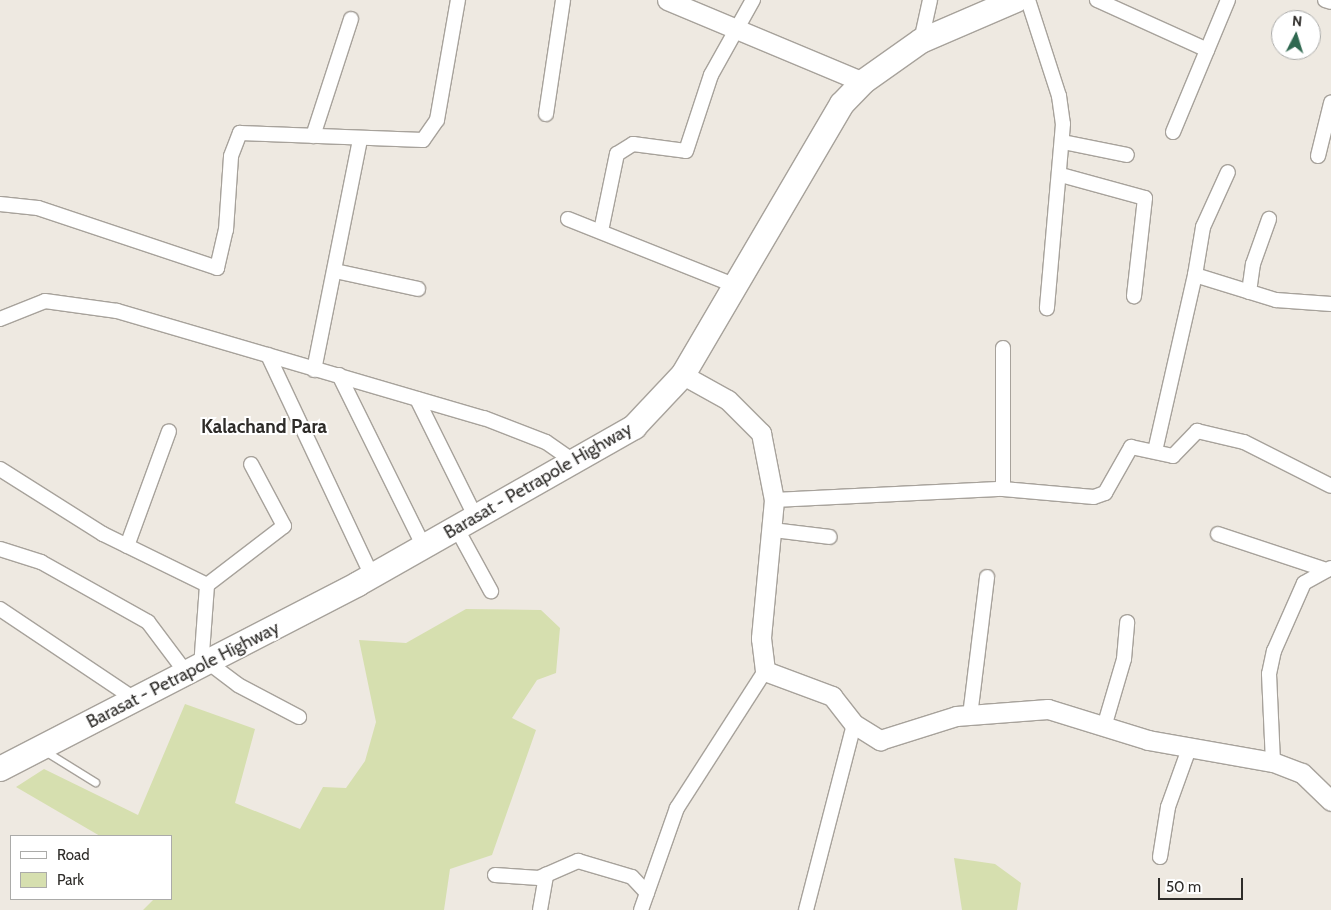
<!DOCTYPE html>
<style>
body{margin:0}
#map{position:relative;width:1331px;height:910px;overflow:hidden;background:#eee9e1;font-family:Cabin,sans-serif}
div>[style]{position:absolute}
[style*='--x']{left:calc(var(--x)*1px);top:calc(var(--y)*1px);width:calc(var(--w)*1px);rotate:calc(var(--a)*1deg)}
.green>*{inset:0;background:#d6dfaf}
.roads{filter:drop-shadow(1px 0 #a7a29b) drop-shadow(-1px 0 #a7a29b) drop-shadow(0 1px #a7a29b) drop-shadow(0 -1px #a7a29b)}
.lane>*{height:7px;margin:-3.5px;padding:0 3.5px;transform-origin:3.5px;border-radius:3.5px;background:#fff}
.street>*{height:14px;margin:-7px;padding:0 7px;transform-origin:7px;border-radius:7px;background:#fff}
.secondary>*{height:19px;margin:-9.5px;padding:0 9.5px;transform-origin:9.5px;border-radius:9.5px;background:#fff}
.highway>*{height:24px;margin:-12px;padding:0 12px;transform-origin:12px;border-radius:12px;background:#fff}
span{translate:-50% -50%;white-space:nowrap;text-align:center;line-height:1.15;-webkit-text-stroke:4px #fff;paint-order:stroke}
.street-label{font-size:18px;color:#2e2c29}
.neighbourhood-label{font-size:19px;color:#2e2c29;font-weight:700}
.legend{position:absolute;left:10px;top:835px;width:162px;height:65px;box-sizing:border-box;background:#fff;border:1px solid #ababa9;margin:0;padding:6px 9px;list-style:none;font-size:15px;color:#2e2c29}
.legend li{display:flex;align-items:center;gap:10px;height:25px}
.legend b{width:25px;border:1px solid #ababa9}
.north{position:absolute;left:1271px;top:10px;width:50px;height:50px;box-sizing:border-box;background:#fff;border:1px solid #ababa9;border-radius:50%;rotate:5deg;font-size:14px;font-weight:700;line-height:20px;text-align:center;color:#2e2c29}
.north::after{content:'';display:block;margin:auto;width:18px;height:22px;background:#2f6850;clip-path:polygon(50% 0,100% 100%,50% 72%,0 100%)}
.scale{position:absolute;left:1158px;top:878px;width:85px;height:22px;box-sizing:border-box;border:2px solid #2e2c29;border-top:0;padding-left:6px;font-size:15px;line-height:18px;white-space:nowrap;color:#2e2c29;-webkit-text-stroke:4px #fff;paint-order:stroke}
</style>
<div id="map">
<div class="green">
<i style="clip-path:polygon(466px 609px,541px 610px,560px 628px,556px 673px,537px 680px,512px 718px,536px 730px,492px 855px,450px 869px,444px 910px,143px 910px,154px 899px,171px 899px,171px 836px,100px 836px,16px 787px,44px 769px,138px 815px,185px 704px,255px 729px,235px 803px,300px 829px,323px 787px,346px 788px,365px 761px,376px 722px,359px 640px,406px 643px)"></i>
<i style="clip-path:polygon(954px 858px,995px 864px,1021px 883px,1017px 910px,962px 910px)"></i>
</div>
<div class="roads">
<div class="lane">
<i style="--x:45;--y:751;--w:59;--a:31.8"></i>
</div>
<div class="street">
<i style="--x:1028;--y:0;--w:101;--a:72.1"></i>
<i style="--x:1059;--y:96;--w:28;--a:82"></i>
<i style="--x:1063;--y:124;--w:185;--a:95"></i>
<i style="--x:1097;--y:0;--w:121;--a:24.4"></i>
<i style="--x:1325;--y:0;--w:6;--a:18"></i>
<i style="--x:921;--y:41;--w:42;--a:-77.6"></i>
<i style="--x:546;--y:114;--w:115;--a:-81.5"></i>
<i style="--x:1173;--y:132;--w:143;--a:-67.4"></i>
<i style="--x:313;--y:136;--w:123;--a:-72"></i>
<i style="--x:1063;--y:142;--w:65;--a:11.5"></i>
<i style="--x:1318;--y:156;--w:55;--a:-76.2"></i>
<i style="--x:1061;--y:175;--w:87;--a:15.3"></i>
<i style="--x:1145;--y:198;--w:99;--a:96.4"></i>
<i style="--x:0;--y:204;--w:38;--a:6"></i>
<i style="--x:38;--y:208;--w:189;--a:18.5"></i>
<i style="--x:217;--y:268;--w:39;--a:-77"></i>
<i style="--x:226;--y:230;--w:74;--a:-86.1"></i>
<i style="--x:231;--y:156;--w:25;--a:-69"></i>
<i style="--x:240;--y:133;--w:183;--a:2.2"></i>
<i style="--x:423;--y:140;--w:24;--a:-55"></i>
<i style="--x:437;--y:120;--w:122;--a:-80.1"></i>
<i style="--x:568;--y:219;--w:181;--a:21.7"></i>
<i style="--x:601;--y:231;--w:79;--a:-78.3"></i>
<i style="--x:617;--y:154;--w:19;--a:-32"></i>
<i style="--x:633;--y:144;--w:53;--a:7.5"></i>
<i style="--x:686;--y:151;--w:80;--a:-71.8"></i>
<i style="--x:711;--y:75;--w:86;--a:-60.8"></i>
<i style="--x:335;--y:271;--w:85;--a:12.2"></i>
<i style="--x:1195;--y:275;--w:49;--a:-80.5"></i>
<i style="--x:1203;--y:227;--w:60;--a:-65.6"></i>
<i style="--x:1249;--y:292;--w:28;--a:-82"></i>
<i style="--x:1253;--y:264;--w:48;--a:-70.4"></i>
<i style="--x:0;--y:319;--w:48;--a:-21.8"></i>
<i style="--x:45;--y:301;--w:73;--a:7.9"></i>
<i style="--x:117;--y:311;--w:382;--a:16.3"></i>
<i style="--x:484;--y:418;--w:66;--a:21.2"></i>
<i style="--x:546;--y:442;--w:35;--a:35"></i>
<i style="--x:268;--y:355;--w:244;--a:64.8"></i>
<i style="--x:314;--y:370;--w:236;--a:-78.7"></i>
<i style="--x:339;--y:375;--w:192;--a:63.7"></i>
<i style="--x:417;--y:399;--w:133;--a:63.6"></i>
<i style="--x:1155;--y:451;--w:180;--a:-77.2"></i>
<i style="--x:1195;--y:275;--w:85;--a:17.2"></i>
<i style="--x:1276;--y:300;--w:55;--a:4.2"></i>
<i style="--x:0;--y:469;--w:122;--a:32.3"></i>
<i style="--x:103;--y:534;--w:116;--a:26.1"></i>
<i style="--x:1003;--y:489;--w:141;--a:-90"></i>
<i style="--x:774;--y:500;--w:229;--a:-2.8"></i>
<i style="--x:1003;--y:489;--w:91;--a:5"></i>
<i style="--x:1094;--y:497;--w:12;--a:-20"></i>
<i style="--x:1105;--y:493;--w:53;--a:-60.5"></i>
<i style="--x:1131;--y:447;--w:43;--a:12.1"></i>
<i style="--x:1173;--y:456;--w:35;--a:-46"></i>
<i style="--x:1197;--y:431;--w:48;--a:13.2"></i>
<i style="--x:1244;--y:442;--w:97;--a:26.8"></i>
<i style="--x:457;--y:529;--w:71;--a:61.3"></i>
<i style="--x:773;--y:530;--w:57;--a:7"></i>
<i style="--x:1218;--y:534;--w:114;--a:18.4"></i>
<i style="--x:127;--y:546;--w:122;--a:-69.9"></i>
<i style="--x:0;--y:549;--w:43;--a:17.6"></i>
<i style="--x:41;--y:562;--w:123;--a:29.3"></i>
<i style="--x:148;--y:622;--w:65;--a:53.1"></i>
<i style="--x:0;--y:609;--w:164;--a:33.8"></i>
<i style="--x:209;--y:663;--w:36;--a:37"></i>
<i style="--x:238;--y:685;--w:69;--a:27.7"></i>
<i style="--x:201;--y:667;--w:82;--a:-85.8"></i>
<i style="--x:207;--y:585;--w:97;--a:-37.5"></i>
<i style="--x:284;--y:526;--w:70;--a:-118"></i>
<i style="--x:970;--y:716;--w:140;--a:-83"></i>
<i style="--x:1104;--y:727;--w:71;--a:-73.6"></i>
<i style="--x:1124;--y:659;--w:37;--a:-85"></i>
<i style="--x:1273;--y:762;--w:88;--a:-92.6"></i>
<i style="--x:1269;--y:674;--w:24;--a:-78"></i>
<i style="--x:1274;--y:651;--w:74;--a:-66.2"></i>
<i style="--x:1304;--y:583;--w:31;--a:-29"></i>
<i style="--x:1160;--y:857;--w:51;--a:-80.9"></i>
<i style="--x:1168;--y:807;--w:65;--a:-70.2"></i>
<i style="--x:495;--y:875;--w:44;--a:3.9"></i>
<i style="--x:539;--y:878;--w:43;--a:-23.6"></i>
<i style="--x:578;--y:861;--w:56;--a:16.5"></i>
<i style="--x:632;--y:877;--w:22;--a:47"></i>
<i style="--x:540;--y:910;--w:36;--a:-80"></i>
<i style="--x:641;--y:910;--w:108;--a:-70.6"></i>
<i style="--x:677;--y:808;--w:163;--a:-57.3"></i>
<i style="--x:806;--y:910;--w:192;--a:-75.5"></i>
</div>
<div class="secondary">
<i style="--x:667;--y:0;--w:212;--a:22.7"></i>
<i style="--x:683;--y:375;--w:51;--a:29.1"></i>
<i style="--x:728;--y:400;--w:47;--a:45"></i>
<i style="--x:761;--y:433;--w:68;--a:79"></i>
<i style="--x:774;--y:500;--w:139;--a:95.4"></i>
<i style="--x:761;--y:638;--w:33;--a:83"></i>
<i style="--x:765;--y:671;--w:72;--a:20.5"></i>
<i style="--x:832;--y:696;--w:36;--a:52"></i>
<i style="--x:854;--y:724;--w:31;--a:32"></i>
<i style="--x:880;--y:740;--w:80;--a:-17.5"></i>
<i style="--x:956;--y:716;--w:92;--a:-4.4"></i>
<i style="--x:1048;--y:709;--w:105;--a:17.2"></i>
<i style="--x:1148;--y:740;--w:127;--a:10"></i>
<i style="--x:1273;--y:762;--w:31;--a:21"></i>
<i style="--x:1302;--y:773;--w:40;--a:44"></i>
</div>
<div class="highway">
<i style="--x:0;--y:769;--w:403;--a:-27.3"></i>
<i style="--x:358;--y:584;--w:318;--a:-29.6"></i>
<i style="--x:634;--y:427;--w:71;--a:-46.7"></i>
<i style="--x:683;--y:375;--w:314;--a:-59.6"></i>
<i style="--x:842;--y:104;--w:30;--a:-46"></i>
<i style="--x:863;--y:82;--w:71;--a:-35.3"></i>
<i style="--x:921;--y:41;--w:103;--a:-23.3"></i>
</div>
</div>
<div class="street-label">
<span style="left:538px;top:481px;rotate:-30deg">Barasat - Petrapole Highway</span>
<span style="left:183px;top:675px;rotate:-27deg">Barasat - Petrapole Highway</span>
</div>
<div class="neighbourhood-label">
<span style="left:264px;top:427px">Kalachand Para</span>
</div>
<ul class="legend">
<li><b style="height:6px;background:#fff"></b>Road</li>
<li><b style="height:14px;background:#d6dfaf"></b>Park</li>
</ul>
<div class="north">N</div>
<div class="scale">50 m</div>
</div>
